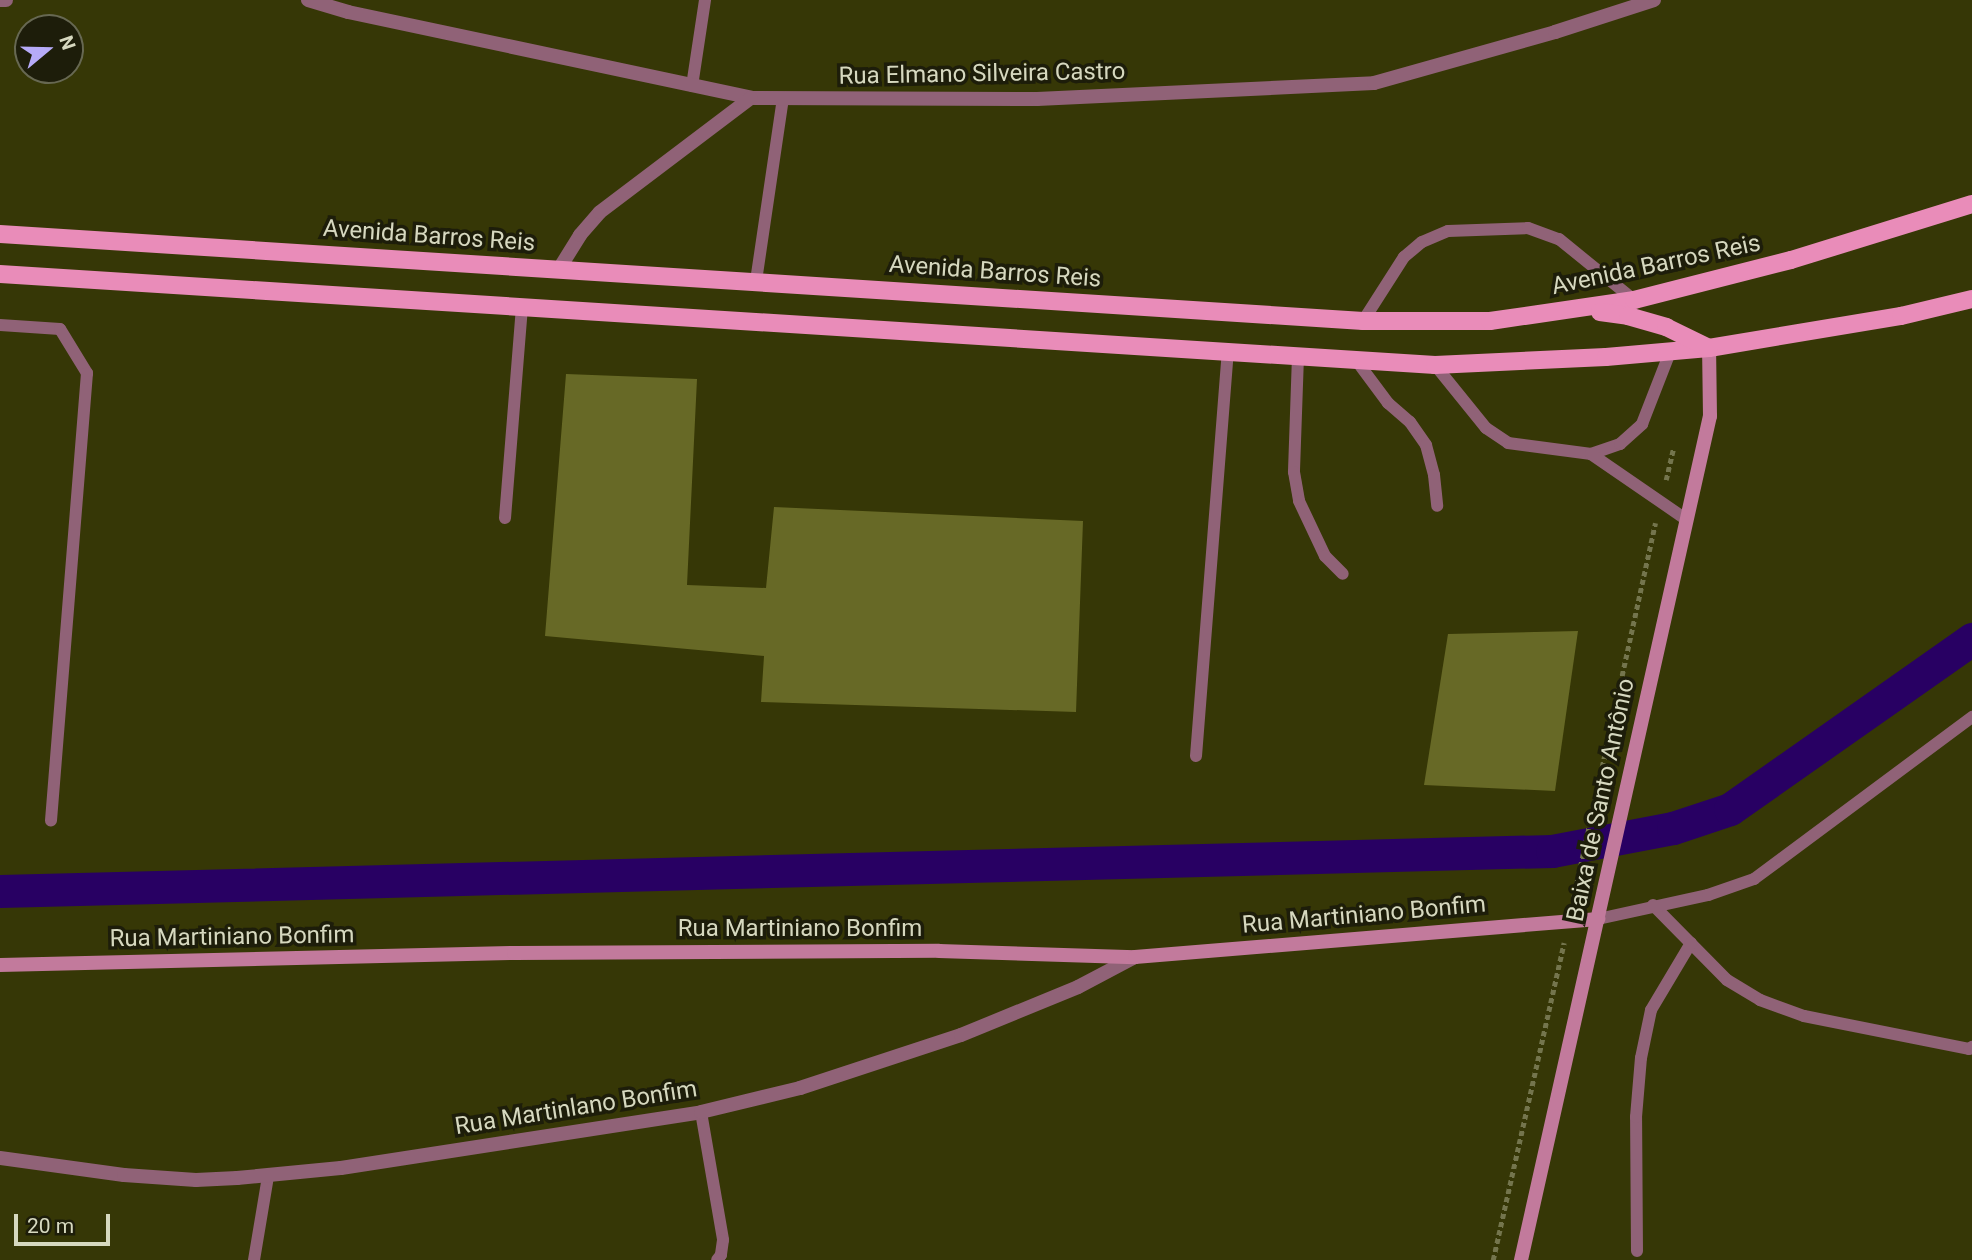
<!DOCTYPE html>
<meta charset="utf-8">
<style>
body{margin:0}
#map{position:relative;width:1972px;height:1260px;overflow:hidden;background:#363706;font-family:Roboto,sans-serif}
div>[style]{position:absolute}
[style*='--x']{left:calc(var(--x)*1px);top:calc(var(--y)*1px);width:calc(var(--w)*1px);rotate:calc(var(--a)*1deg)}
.canal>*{height:33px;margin:-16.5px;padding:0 16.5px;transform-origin:16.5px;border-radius:16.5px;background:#280063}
.building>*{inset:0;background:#676926}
.path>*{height:4.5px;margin-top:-2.25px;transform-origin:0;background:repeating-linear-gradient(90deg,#74754d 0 5px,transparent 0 8.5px)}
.lane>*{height:12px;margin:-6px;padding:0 6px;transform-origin:6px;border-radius:6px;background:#906277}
.street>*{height:14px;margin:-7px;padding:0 7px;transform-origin:7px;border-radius:7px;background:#906277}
.secondary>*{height:14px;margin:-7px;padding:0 7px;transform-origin:7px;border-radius:7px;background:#c27a9c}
.primary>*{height:18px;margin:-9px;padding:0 9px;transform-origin:9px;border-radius:9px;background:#e98cb9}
span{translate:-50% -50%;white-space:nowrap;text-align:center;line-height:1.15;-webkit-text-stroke:7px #1d1d0a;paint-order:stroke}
.street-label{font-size:24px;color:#d6d8bf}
.north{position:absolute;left:14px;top:14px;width:70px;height:70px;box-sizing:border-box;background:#1d1d0a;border:2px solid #676852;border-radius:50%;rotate:71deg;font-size:19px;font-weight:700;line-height:28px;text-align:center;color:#d6d8bf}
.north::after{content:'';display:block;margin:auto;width:24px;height:32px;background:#b6abf8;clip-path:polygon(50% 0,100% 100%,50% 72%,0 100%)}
.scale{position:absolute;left:14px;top:1214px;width:96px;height:32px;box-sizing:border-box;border:4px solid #d6d8bf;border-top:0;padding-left:9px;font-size:21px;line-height:24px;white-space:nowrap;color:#d6d8bf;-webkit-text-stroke:5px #1d1d0a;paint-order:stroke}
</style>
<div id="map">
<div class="canal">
<i style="--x:0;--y:891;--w:1553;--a:-1.48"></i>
<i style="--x:1552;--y:851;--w:123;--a:-10.8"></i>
<i style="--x:1673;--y:828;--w:60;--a:-18.4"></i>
<i style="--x:1730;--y:809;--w:296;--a:-35.1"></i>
</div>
<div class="building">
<i style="clip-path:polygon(566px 374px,697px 379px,687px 585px,766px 588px,774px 507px,1083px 521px,1076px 712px,761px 702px,764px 656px,545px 636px)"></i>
<i style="clip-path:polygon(1578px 631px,1555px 791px,1424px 785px,1448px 634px)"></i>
</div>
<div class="path">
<i style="--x:1666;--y:480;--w:31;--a:-77"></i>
<i style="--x:1573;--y:900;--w:386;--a:-77.7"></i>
<i style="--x:1493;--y:1260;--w:325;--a:-77.4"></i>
</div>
<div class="lane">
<i style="--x:692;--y:86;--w:87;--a:-81.4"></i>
<i style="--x:756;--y:281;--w:184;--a:-81.6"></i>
<i style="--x:1363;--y:321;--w:76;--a:-57.4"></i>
<i style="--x:1404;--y:257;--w:23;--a:-40"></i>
<i style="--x:1422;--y:242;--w:28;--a:-23"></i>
<i style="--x:1448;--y:231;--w:80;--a:-2.1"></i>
<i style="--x:1528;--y:228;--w:33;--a:20"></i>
<i style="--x:1559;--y:239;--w:97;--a:39.1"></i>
<i style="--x:0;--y:325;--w:60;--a:3.8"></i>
<i style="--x:60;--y:329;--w:52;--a:58.5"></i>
<i style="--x:87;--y:373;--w:449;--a:94.6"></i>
<i style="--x:1298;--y:356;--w:116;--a:92"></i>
<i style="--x:1294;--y:472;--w:29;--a:80"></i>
<i style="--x:1299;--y:501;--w:61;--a:64.7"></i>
<i style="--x:1325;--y:556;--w:25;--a:45"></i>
<i style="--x:1356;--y:360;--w:54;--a:53.3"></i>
<i style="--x:1388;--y:403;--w:29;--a:41"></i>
<i style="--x:1410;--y:422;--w:28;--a:55"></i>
<i style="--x:1426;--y:445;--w:31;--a:75"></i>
<i style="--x:1434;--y:475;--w:31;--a:84"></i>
<i style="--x:1435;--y:365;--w:81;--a:51"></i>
<i style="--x:1486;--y:428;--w:27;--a:34"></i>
<i style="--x:1508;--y:443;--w:84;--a:7.5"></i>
<i style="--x:1591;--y:454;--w:31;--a:-19"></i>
<i style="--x:1620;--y:444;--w:30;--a:-42"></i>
<i style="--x:1642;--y:424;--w:77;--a:-68.7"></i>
<i style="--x:1591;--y:454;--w:116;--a:34.5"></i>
<i style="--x:505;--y:518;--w:212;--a:-85.4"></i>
<i style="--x:1196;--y:756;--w:405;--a:-85.5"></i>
<i style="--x:1653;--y:905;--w:105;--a:45.4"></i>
<i style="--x:1727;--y:980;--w:39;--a:31"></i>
<i style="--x:1760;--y:1000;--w:47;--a:20"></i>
<i style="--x:1804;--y:1016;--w:168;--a:11.3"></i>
<i style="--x:1969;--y:1049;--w:4;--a:-34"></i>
<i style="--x:1598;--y:919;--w:113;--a:-12.3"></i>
<i style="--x:1708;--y:895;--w:49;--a:-19.2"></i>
<i style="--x:1754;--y:879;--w:272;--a:-36.6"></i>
<i style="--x:701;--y:1112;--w:130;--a:80.2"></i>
<i style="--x:723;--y:1240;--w:15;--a:98"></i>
<i style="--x:721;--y:1255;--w:6;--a:129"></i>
<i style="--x:1637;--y:1251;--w:134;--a:-90.4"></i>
<i style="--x:1636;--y:1117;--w:59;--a:-85.2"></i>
<i style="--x:1641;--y:1058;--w:49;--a:-78.2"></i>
<i style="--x:1651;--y:1010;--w:78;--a:-59.2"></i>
<i style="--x:254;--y:1260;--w:85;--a:-80.5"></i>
</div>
<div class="street">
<i style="--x:0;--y:0;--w:6;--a:0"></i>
<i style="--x:308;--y:0;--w:42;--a:16.7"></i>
<i style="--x:348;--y:12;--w:412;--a:12"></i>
<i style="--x:751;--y:98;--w:286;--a:0.2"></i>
<i style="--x:1037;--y:99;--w:337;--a:-2.7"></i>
<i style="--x:1374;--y:83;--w:188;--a:-15.7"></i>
<i style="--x:1555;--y:32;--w:104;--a:-17.9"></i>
<i style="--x:559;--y:269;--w:40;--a:-58"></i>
<i style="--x:580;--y:235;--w:30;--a:-49"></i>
<i style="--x:600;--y:212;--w:189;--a:-37.1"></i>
<i style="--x:0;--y:1158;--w:125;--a:7.8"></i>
<i style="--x:124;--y:1175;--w:72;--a:4"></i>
<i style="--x:196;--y:1180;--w:41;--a:-2.8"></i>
<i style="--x:237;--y:1178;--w:104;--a:-5.5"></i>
<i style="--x:341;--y:1168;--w:364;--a:-8.8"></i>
<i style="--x:701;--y:1112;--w:102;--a:-13.6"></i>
<i style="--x:800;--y:1088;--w:169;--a:-18.2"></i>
<i style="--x:961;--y:1035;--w:126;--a:-22.3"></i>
<i style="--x:1078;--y:987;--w:64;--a:-27.8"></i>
</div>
<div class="secondary">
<i style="--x:0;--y:965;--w:514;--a:-1.34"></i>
<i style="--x:514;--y:953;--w:425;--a:-0.3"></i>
<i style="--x:939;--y:951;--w:196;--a:1.8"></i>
<i style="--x:1135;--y:957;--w:465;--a:-4.7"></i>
<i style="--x:1521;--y:1260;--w:865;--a:-77.38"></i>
<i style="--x:1710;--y:416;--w:68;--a:-90.8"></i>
</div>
<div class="primary">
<i style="--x:0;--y:234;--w:1366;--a:3.65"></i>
<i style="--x:1363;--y:321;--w:127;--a:0"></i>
<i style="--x:1490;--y:321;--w:146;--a:-8.3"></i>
<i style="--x:1634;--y:300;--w:162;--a:-14.3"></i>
<i style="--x:1791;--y:260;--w:189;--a:-17.2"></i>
<i style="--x:0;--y:274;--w:1438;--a:3.63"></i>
<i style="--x:1435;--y:365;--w:171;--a:-2.7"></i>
<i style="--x:1606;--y:357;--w:103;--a:-5"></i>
<i style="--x:1709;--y:348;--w:195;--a:-9.5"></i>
<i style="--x:1901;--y:316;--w:73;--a:-13.5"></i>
<i style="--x:1600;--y:312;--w:28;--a:8"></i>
<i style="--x:1628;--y:316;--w:40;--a:16"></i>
<i style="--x:1666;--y:327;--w:48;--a:26"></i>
</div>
<div class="street-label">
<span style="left:982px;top:74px;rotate:-1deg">Rua Elmano Silveira Castro</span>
<span style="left:429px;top:236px;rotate:4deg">Avenida Barros Reis</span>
<span style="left:1656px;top:265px;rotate:-12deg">Avenida Barros Reis</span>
<span style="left:995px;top:272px;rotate:4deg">Avenida Barros Reis</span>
<span style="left:1601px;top:800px;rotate:-78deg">Baixa de Santo Antônio</span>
<span style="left:1364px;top:915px;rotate:-5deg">Rua Martiniano Bonfim</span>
<span style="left:800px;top:929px">Rua Martiniano Bonfim</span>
<span style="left:232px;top:937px;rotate:-1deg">Rua Martiniano Bonfim</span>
<span style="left:576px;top:1108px;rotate:-9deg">Rua Martinlano Bonfim</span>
</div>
<div class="north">N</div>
<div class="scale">20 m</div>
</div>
